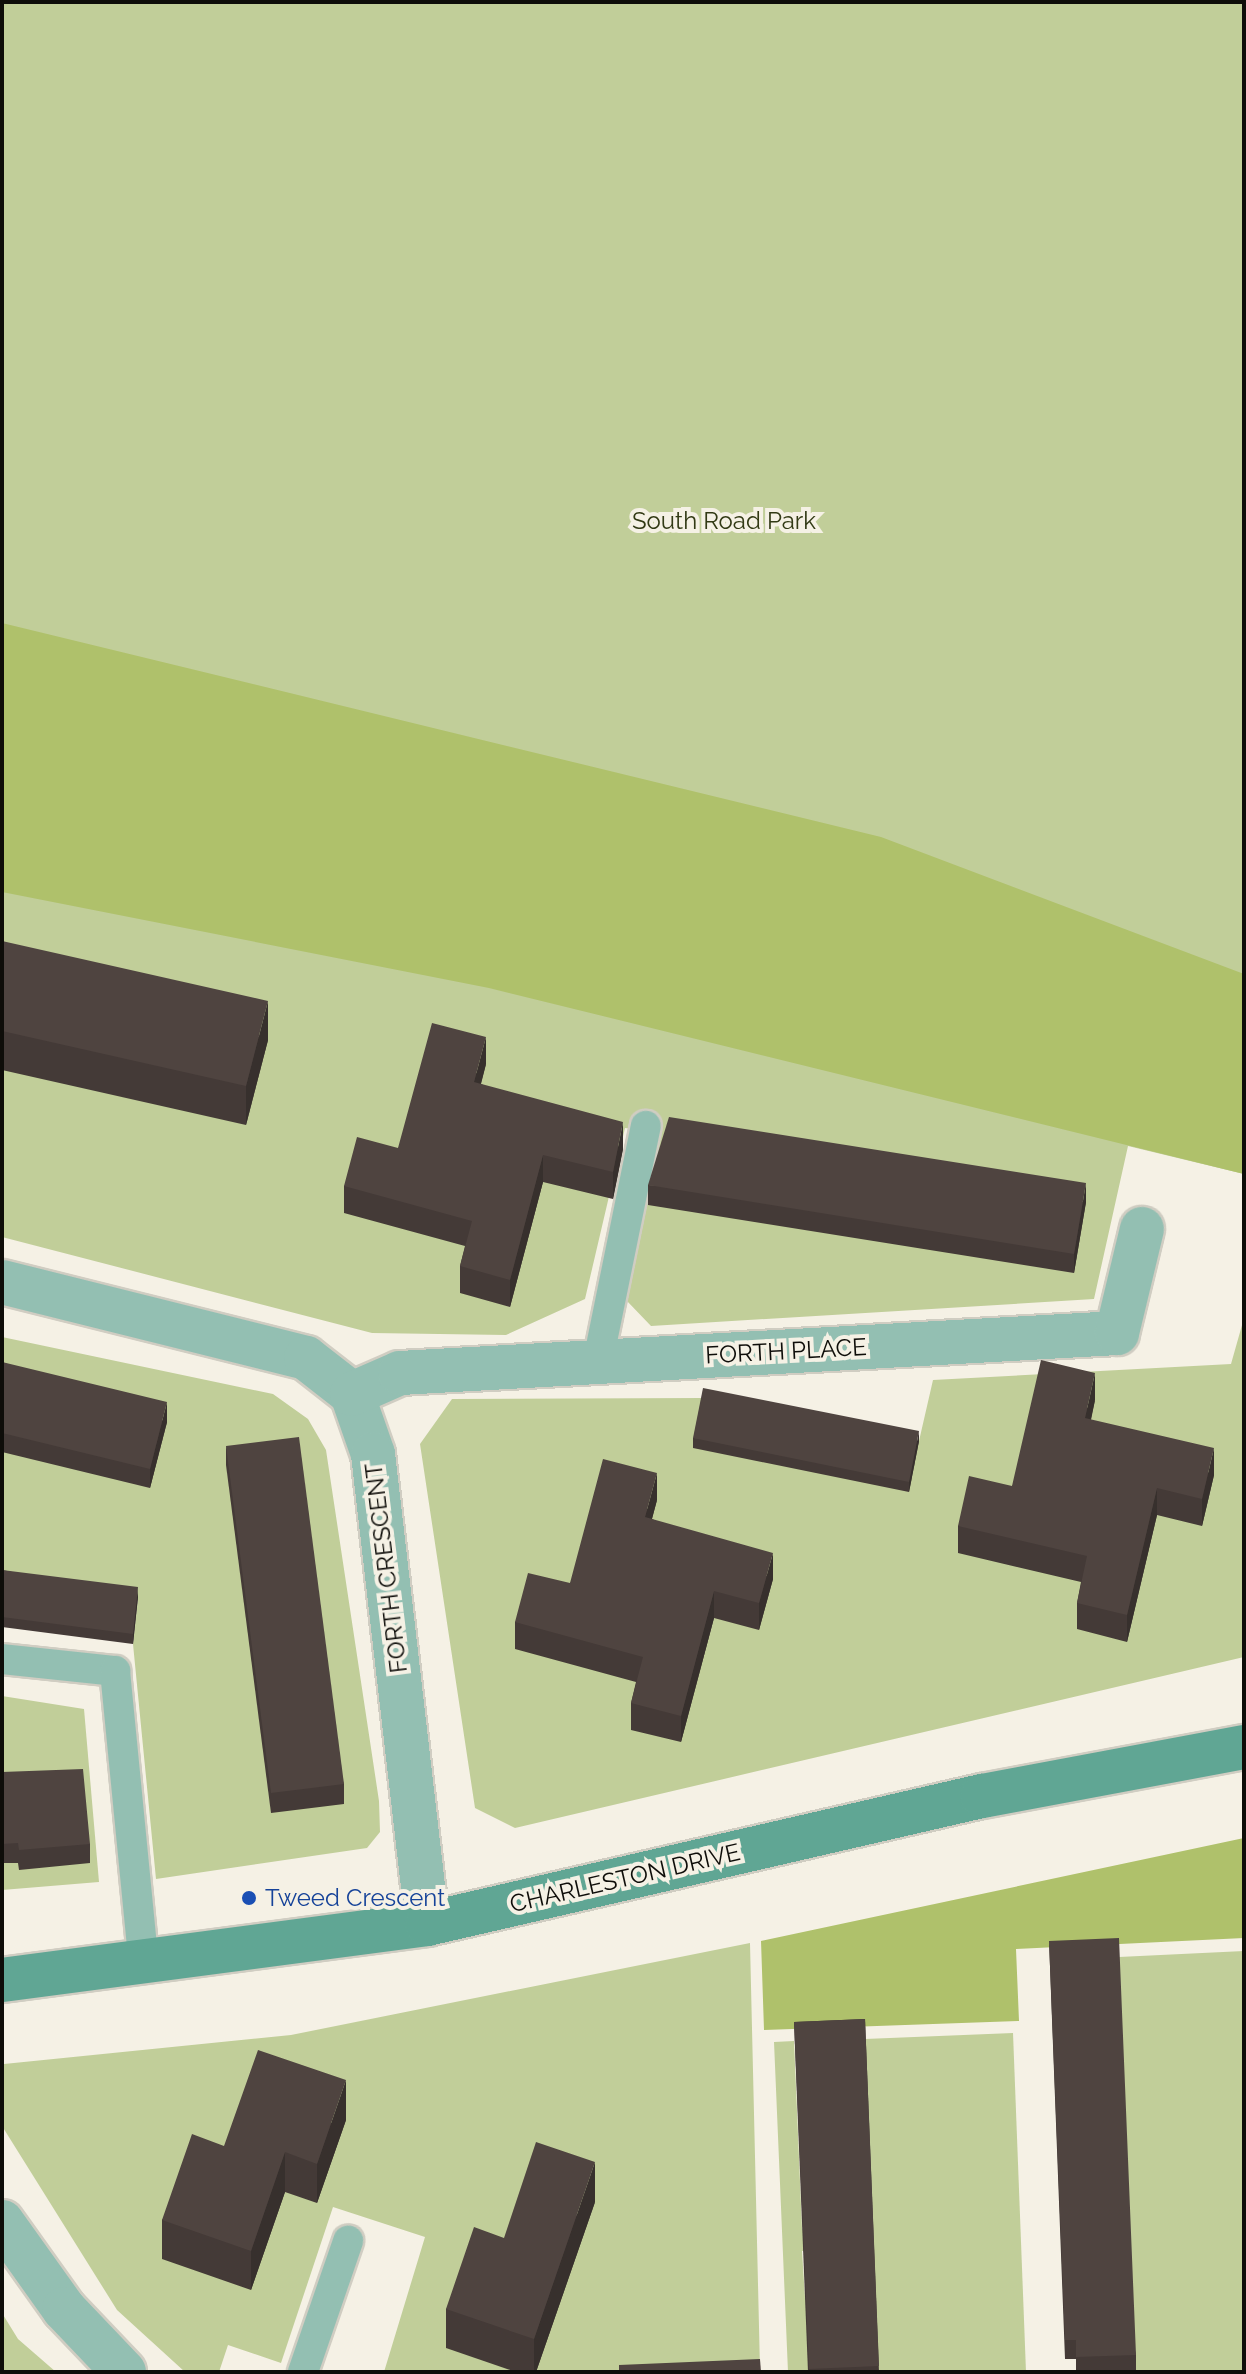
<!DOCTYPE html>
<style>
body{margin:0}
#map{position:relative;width:1246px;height:2374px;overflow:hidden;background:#f5f1e5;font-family:Raleway,sans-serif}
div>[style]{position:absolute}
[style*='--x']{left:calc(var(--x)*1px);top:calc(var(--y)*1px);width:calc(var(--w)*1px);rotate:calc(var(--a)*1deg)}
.green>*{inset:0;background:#c1ce99}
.forest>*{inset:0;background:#afc16b}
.roads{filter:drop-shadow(2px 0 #d0cdc2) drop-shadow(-2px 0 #d0cdc2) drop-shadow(0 2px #d0cdc2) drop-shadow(0 -2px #d0cdc2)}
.lane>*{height:30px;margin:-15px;padding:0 15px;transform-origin:15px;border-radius:15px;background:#93bfb2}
.street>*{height:44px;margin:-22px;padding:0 22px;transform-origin:22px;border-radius:22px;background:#93bfb2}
.secondary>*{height:44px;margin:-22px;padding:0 22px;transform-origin:22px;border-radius:22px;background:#60a694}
.wall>*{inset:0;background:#443a37}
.shaded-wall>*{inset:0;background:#37302d}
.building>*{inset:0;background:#4f4440}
.dots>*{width:22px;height:22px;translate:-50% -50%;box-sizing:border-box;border:4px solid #f5f1e5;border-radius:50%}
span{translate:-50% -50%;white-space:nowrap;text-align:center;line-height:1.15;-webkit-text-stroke:8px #f5f1e5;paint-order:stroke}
.park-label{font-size:24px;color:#323a15}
.street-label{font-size:24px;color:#0e0d09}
.transit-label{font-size:24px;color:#164399}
.left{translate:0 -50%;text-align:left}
.frame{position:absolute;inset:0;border:4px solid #0e0d09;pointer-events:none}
</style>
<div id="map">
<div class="green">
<i style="clip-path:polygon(2px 2px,1244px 2px,1244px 1174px,1128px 1146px,1094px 1299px,651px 1326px,627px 1301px,661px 1133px,625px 1128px,585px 1299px,506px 1335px,372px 1333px,2px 1237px)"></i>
<i style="clip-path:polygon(1244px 1318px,1244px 1657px,515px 1828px,475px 1808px,420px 1444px,452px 1399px,703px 1398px,919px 1441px,933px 1380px,1231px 1364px)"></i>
<i style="clip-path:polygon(2px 1337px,273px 1394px,308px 1419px,326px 1450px,379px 1801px,380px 1832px,367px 1848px,156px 1879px,133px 1644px,138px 1598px,2px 1580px)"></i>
<i style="clip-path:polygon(2px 1696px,84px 1709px,99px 1882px,2px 1890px)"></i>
<i style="clip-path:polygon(750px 1943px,760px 2369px,384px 2372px,425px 2237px,333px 2207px,281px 2363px,228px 2345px,219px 2372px,185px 2372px,117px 2310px,2px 2126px,4px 2064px,291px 2035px)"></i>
<i style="clip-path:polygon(1244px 1951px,1244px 2372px,1136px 2372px,1119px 1957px)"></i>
<i style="clip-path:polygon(1013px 2033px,1026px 2372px,878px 2372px,865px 2039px)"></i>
<i style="clip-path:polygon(794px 2041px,802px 2228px,813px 2250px,802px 2251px,805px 2298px,813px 2299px,808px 2367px,820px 2372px,788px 2372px,774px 2042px)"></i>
<i style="clip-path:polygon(2px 2313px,18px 2339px,56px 2372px,2px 2372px)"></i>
</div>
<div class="forest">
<i style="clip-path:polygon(2px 623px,881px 837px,1244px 974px,1244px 1174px,489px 988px,2px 892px)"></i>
<i style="clip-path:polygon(1244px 1838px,1244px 1938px,1016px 1949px,1019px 2021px,764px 2030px,761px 1941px)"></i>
</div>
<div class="roads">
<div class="lane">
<i style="--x:598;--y:1361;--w:240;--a:-78.5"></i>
<i style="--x:2;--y:1659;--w:114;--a:6.1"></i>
<i style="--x:115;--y:1671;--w:295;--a:84.4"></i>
<i style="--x:303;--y:2372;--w:139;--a:-71"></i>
</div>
<div class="street">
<i style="--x:2;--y:1282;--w:313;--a:14"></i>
<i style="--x:306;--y:1358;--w:58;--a:38"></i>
<i style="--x:352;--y:1394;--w:64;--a:70.7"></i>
<i style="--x:373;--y:1454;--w:473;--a:83.4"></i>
<i style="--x:352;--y:1394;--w:52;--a:-23.6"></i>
<i style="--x:400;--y:1373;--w:718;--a:-3.19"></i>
<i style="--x:1117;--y:1333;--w:107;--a:-76.5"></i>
<i style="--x:2;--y:2222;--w:107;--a:54.5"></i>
<i style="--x:64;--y:2309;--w:87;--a:46.4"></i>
</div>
<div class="secondary">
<i style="--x:2;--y:1980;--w:429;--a:-7.5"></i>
<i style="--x:427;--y:1924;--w:570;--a:-12.99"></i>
<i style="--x:982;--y:1796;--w:267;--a:-10.6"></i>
</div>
</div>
<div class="wall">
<i style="clip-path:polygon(2px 941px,268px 1040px,246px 1125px,2px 1070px)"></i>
<i style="clip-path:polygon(486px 1064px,481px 1084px,623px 1149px,613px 1199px,543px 1182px,510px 1307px,460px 1293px,460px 1266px,465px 1246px,344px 1213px,344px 1186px,398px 1148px)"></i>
<i style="clip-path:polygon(648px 1185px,1086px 1202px,1074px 1273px,648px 1205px)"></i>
<i style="clip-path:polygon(2px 1362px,167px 1422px,150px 1488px,2px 1452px)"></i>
<i style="clip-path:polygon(1095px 1400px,1091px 1420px,1214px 1475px,1202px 1526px,1157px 1515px,1127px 1642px,1077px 1629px,1077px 1603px,1081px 1582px,958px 1553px,958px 1526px,1012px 1486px)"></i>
<i style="clip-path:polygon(693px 1438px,919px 1441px,909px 1492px,693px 1448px)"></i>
<i style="clip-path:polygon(226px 1446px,344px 1784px,344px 1804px,271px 1813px,226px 1465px)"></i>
<i style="clip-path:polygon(657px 1500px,652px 1519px,773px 1579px,759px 1630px,714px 1618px,681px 1742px,631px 1730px,631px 1703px,636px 1682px,515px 1649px,515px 1622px,570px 1583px)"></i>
<i style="clip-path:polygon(2px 1570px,138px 1597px,133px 1644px,2px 1627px)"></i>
<i style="clip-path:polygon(2px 1772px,90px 1844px,90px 1863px,19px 1870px,18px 1863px,2px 1863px)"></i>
<i style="clip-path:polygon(1049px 1941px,1136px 2355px,1136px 2372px,1076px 2372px,1076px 2359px,1065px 2359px)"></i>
<i style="clip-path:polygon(865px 2019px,879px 2372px,808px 2372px,794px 2022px)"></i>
<i style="clip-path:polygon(346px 2120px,317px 2203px,285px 2192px,251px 2290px,162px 2259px,162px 2220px,224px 2146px)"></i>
<i style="clip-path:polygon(595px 2202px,536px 2372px,516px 2372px,446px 2348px,446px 2309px)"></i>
</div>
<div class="shaded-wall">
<i style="clip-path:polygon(268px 1001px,268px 1040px,246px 1125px,246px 1086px)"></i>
<i style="clip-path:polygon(486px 1037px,486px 1064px,474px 1109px,474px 1082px)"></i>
<i style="clip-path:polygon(623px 1122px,623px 1149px,613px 1199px,613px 1172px)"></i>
<i style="clip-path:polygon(543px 1155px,543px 1182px,510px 1307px,510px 1280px)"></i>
<i style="clip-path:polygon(1086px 1183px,1086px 1202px,1074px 1273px,1074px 1254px)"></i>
<i style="clip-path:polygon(1095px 1373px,1095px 1400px,1085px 1445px,1085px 1418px)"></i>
<i style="clip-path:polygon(167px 1402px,167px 1422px,150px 1488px,150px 1469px)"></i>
<i style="clip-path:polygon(919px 1431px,919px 1441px,909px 1492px,909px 1482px)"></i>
<i style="clip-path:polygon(1214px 1448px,1214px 1475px,1202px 1526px,1202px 1499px)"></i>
<i style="clip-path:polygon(657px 1473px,657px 1500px,645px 1544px,645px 1517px)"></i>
<i style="clip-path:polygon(1157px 1488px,1157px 1515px,1127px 1642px,1127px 1615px)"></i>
<i style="clip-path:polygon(773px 1553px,773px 1579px,759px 1630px,759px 1603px)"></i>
<i style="clip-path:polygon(138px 1587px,138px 1597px,133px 1644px,133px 1634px)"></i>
<i style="clip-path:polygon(714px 1591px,714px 1618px,681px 1742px,681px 1716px)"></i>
<i style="clip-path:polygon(346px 2080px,346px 2120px,317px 2203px,317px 2164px)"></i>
<i style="clip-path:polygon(285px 2152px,285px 2192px,251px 2290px,251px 2251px)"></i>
<i style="clip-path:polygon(595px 2162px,595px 2202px,536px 2372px,534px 2372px,534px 2339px)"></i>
</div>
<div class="building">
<i style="clip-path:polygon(2px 941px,268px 1001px,246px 1086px,2px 1031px)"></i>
<i style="clip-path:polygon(432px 1023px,486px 1037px,474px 1082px,623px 1122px,613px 1172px,543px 1155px,510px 1280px,460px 1266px,472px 1221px,344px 1186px,357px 1137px,398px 1148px)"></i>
<i style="clip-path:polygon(669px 1117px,1086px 1183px,1074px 1254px,648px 1185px)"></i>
<i style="clip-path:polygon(1041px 1360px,1095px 1373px,1085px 1418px,1214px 1448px,1202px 1499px,1157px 1488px,1127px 1615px,1077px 1603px,1087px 1556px,958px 1526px,969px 1476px,1012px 1486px)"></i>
<i style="clip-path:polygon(2px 1362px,167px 1402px,150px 1469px,2px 1433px)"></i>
<i style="clip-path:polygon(703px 1388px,919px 1431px,909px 1482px,693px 1438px)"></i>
<i style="clip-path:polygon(299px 1437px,344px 1784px,271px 1793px,226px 1446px)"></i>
<i style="clip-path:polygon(603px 1459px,657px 1473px,645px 1517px,773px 1553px,759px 1603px,714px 1591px,681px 1716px,631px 1703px,643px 1657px,515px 1622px,528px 1573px,570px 1583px)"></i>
<i style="clip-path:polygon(2px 1570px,138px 1587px,133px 1634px,2px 1617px)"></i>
<i style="clip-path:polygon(83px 1769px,90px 1844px,19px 1850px,18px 1843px,2px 1844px,2px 1772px)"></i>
<i style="clip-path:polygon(1119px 1938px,1136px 2355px,1076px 2357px,1076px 2340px,1065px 2340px,1049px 1941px)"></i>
<i style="clip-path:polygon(865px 2019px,879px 2366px,809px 2369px,794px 2022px)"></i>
<i style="clip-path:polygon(258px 2050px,346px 2080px,317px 2164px,285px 2152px,251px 2251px,162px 2220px,192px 2134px,224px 2146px)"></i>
<i style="clip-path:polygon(536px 2142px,595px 2162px,534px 2339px,446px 2309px,474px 2227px,504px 2238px)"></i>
<i style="clip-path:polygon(760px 2359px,761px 2372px,619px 2372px,619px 2365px)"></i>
</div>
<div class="dots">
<i style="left:249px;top:1898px;background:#1a4fb4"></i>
</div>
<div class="park-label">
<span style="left:724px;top:521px">South Road Park</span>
</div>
<div class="street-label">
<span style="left:786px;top:1351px;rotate:-3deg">FORTH PLACE</span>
<span style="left:386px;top:1568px;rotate:-97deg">FORTH CRESCENT</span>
<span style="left:625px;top:1878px;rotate:-13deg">CHARLESTON DRIVE</span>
</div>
<div class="transit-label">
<span class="left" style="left:265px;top:1898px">Tweed Crescent</span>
</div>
<div class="frame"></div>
</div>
